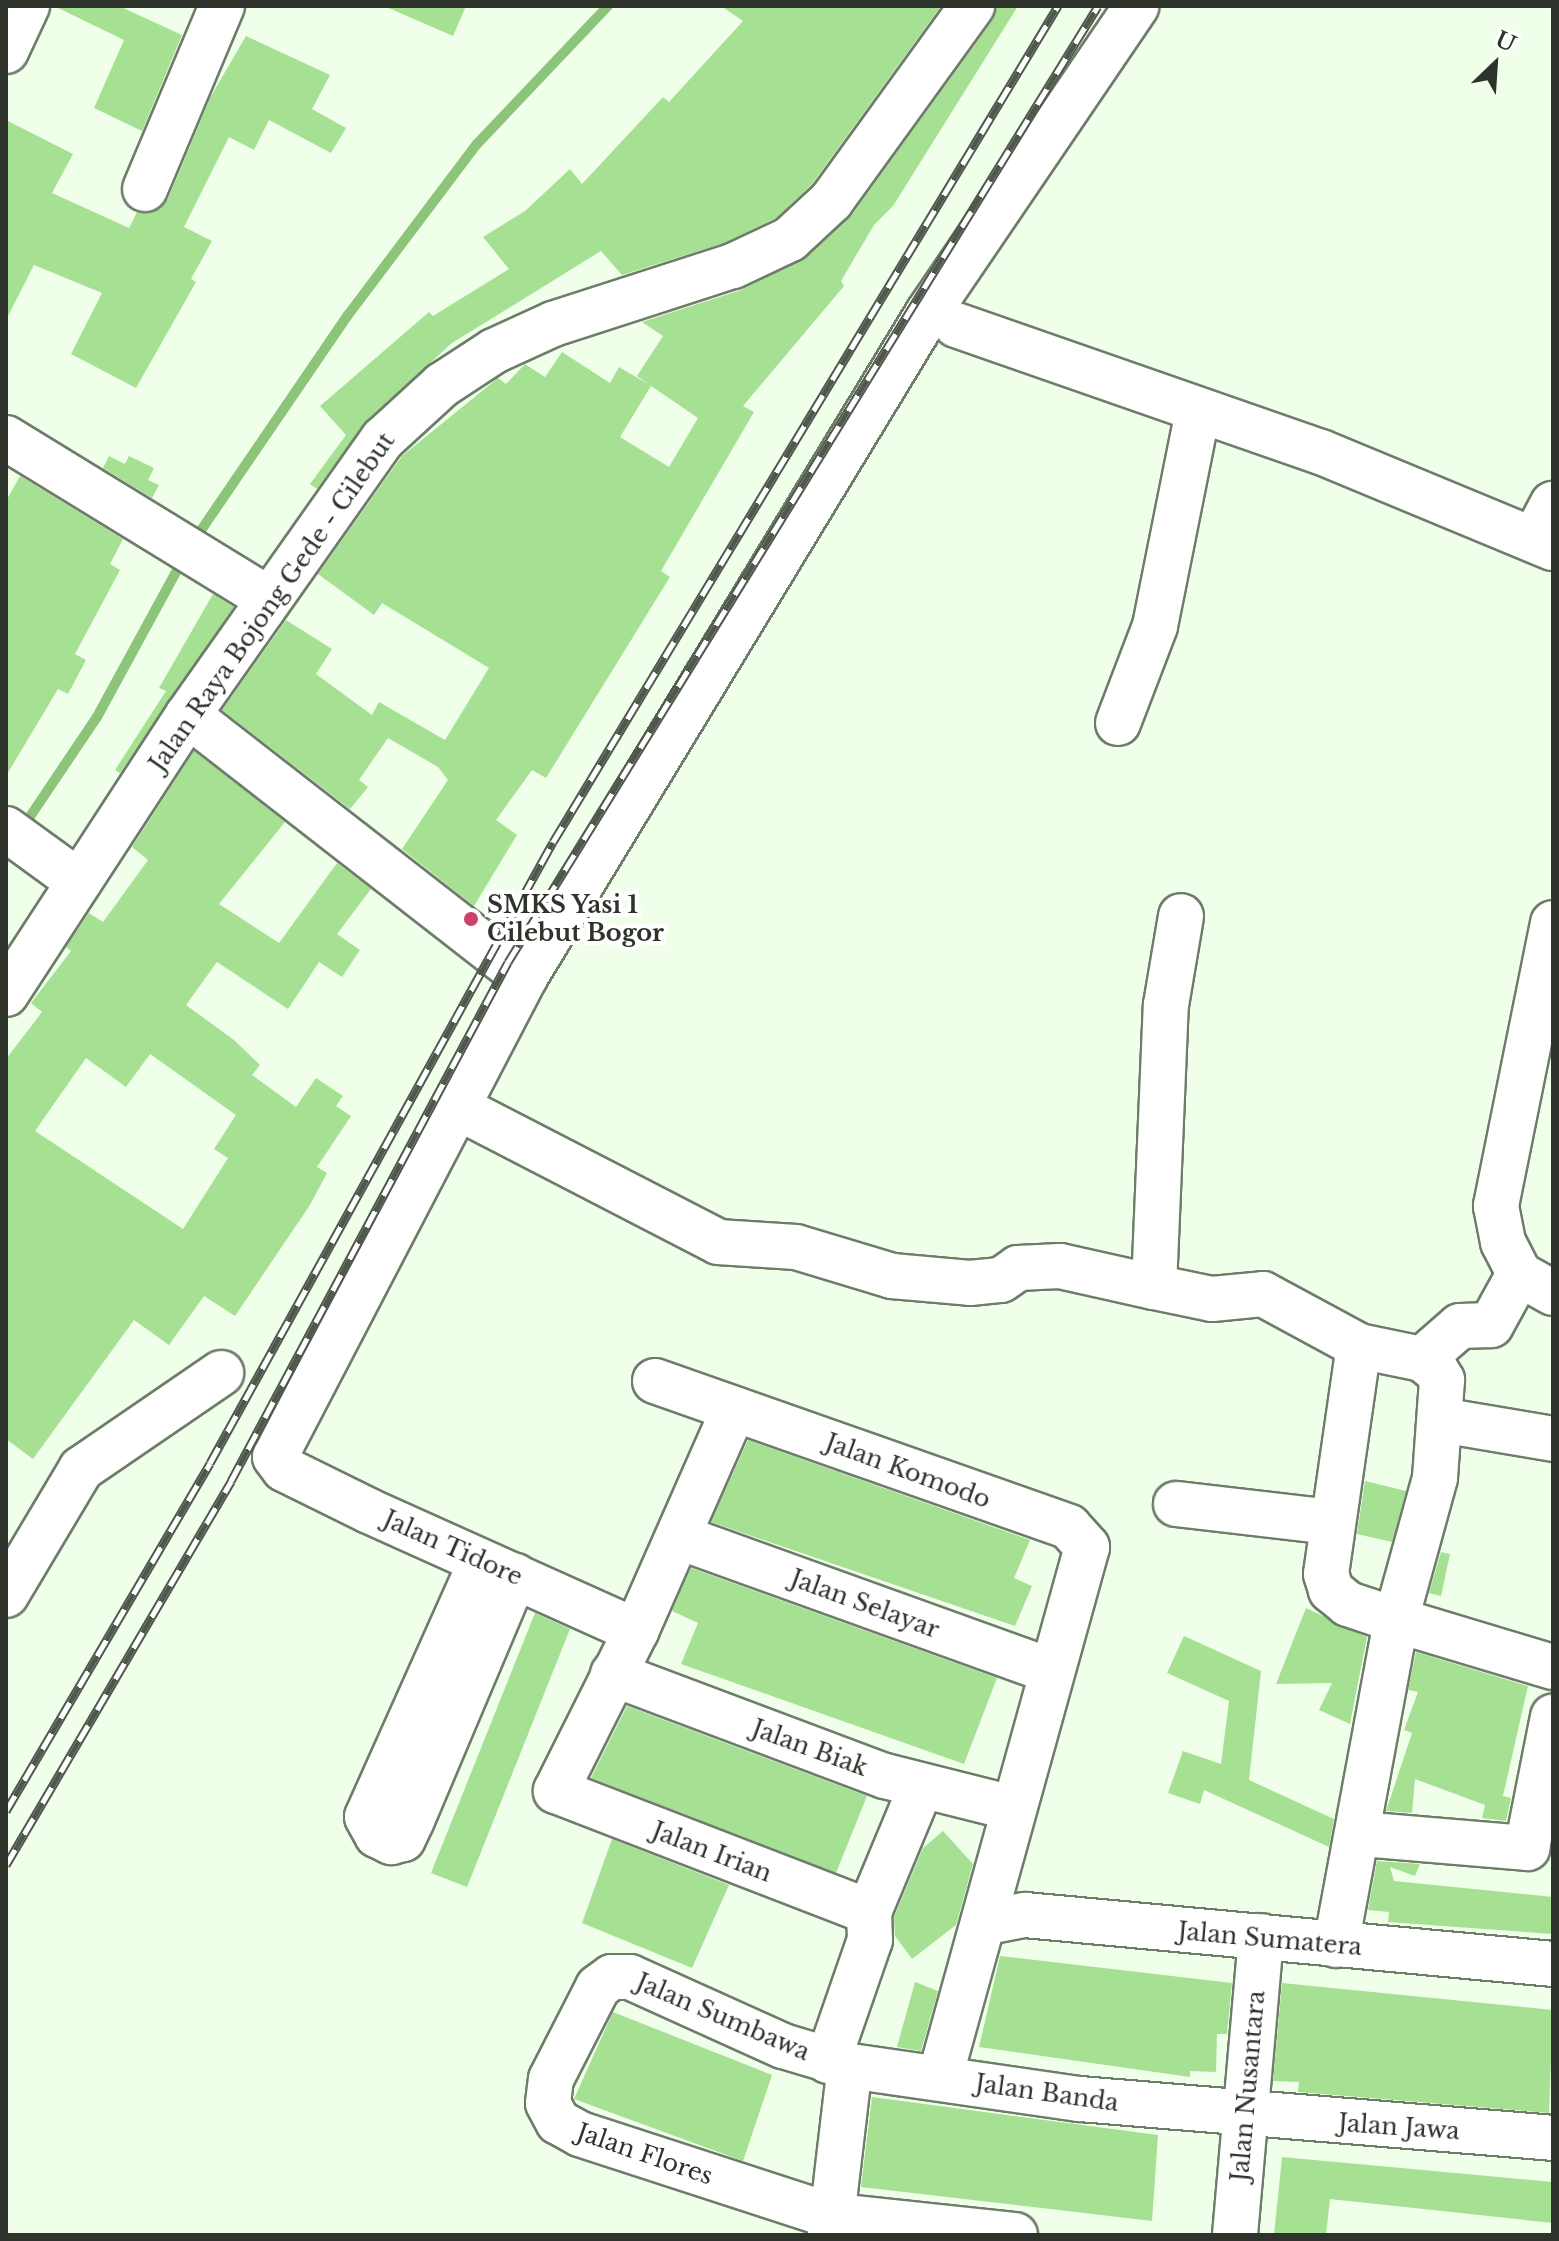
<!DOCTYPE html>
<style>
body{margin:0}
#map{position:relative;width:1559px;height:2241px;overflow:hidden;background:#efffea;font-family:"Libre Baskerville",serif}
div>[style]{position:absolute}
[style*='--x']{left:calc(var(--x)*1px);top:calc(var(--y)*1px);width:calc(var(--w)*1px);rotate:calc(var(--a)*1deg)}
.stream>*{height:10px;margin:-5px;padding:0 5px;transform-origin:5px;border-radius:5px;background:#8cc57a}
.building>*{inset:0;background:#a6e093}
.roads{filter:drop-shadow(2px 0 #6e7c6a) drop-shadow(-2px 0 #6e7c6a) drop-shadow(0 2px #6e7c6a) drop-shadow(0 -2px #6e7c6a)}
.minor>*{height:44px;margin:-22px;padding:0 22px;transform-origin:22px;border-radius:22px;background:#fff}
.major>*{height:44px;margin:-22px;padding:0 22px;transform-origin:22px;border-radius:22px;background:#fff}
.rail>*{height:9px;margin-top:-4.5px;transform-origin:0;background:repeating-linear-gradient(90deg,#fff 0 18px,#50584e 0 36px);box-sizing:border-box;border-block:2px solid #50584e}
.dots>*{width:22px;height:22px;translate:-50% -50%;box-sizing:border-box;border:4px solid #fff;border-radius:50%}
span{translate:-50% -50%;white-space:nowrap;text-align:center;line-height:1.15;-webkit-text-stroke:8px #fff;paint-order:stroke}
.street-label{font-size:24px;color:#2e342c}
.poi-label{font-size:24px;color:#2e342c;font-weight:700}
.left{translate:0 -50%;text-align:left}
.frame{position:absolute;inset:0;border:8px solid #2e342c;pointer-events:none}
.north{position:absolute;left:1455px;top:24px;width:80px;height:80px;-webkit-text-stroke:6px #fff;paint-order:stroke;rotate:25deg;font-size:22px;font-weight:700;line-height:32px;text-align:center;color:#2e342c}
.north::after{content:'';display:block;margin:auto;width:28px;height:36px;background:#2e342c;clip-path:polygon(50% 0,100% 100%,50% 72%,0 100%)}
</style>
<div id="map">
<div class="stream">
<i style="--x:193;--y:542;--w:275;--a:-55.7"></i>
<i style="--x:348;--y:315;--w:214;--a:-53"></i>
<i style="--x:477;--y:144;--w:190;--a:-46.5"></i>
<i style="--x:21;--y:830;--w:136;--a:-56.1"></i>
<i style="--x:97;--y:717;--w:180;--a:-61.4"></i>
</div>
<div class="building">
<i style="clip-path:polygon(54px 6px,119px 6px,182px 35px,142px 131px,94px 108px,124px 40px)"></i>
<i style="clip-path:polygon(384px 6px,466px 6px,453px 36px)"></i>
<i style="clip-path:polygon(721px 6px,941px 6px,812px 184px,776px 218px,724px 243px,622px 275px,601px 251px,452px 343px,366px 421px,317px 489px,310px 484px,346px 435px,320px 406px,429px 312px,433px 316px,509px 269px,483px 237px,525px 211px,570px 169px,582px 184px,663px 97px,669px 102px,743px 21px)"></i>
<i style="clip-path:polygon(evenodd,997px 6px,1018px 6px,893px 206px,874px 225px,841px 281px,844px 286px,743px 406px,754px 412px,661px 571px,670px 577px,546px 778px,532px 770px,496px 820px,517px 835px,474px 906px,402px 849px,448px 780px,438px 767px,388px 738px,359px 780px,368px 787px,350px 809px,222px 710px,286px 620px,332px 649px,316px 674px,372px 715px,379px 702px,445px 740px,489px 668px,382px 603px,374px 615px,318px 574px,402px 456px,498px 378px,506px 384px,525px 364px,545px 377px,562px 352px,610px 383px,619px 367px,648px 384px,637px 376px,663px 336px,642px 322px,741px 290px,807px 257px,851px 216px,992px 21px,997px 6px,651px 386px,698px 418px,669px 467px,620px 437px,651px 386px)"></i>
<i style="clip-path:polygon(246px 36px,330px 75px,312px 109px,346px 128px,331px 153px,269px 120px,254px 150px,229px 137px,184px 227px,212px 241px,191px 279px,196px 282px,136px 388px,71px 354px,102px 293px,34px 265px,6px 320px,6px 120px,73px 154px,52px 193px,129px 228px,137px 212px,159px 209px,168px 199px,211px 96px)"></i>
<i style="clip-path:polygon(109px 456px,125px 464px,129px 456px,154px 468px,148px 480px,159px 485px,152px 498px,103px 468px)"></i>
<i style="clip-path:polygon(20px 476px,123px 539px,110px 564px,120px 570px,75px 654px,86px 660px,68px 694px,58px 689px,6px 776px,6px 501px)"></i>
<i style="clip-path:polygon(213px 594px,234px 607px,120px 773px,115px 770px,166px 691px,159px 688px)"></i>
<i style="clip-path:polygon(evenodd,194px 751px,285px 822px,219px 904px,279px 943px,337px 863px,371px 889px,337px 934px,360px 950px,342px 977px,319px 962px,288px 1009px,217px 962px,186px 1005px,234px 1040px,260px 1065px,252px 1075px,296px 1107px,316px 1078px,343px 1096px,336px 1106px,351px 1116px,317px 1167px,327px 1173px,310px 1205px,235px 1316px,204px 1296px,169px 1345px,134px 1320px,33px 1459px,6px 1439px,6px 1059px,42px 1012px,31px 1003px,71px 951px,66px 947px,89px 913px,103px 922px,148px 860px,132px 847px,194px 751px,150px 1054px,236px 1115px,214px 1149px,228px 1158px,183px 1229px,35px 1131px,86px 1058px,126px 1087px,150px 1054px)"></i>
<i style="clip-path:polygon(748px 1440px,1030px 1540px,1014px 1578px,1032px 1586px,1015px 1626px,711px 1522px)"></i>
<i style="clip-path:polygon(1365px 1481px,1406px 1491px,1392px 1542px,1357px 1534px)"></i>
<i style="clip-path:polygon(1441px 1552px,1450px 1554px,1441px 1596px,1429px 1593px)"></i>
<i style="clip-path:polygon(691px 1568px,997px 1678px,964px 1764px,681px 1664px,698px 1623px,672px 1611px)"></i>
<i style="clip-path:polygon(1306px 1608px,1367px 1637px,1350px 1724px,1319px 1710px,1332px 1683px,1276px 1684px)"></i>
<i style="clip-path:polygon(535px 1613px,570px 1629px,467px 1887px,431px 1873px)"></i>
<i style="clip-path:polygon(1184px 1636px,1261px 1671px,1249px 1780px,1334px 1819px,1329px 1847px,1204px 1790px,1200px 1804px,1168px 1793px,1183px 1751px,1221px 1764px,1229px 1701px,1167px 1673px)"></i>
<i style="clip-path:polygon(1416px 1652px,1528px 1686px,1503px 1796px,1511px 1798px,1506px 1821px,1482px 1818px,1485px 1805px,1415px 1779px,1412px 1813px,1386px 1811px,1412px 1733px,1404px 1730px,1418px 1692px,1408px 1690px)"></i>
<i style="clip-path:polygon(627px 1706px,867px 1796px,836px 1873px,591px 1778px)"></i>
<i style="clip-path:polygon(943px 1831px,973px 1864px,956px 1925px,912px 1959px,895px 1936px,894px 1917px,923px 1848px)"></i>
<i style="clip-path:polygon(612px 1839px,729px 1885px,692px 1968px,582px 1923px)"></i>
<i style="clip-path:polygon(1377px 1861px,1420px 1864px,1415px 1876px,1390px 1867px,1394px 1881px,1553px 1897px,1553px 1934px,1388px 1922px,1389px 1912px,1368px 1910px)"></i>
<i style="clip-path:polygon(1000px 1956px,1232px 1983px,1227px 2034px,1217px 2034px,1216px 2072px,1190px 2071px,1190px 2077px,979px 2047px)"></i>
<i style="clip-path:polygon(915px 1982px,938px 1991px,921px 2051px,897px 2047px)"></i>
<i style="clip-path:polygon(1282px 1983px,1553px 2010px,1549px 2113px,1298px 2092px,1299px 2082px,1273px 2081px)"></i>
<i style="clip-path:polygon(613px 2012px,772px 2075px,743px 2161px,574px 2099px)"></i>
<i style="clip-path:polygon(872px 2097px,1158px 2135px,1152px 2221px,861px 2187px)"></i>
<i style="clip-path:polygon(1282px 2157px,1553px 2182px,1553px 2223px,1330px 2199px,1326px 2235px,1274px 2235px)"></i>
</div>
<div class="roads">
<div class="minor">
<i style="--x:6;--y:51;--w:50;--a:-65"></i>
<i style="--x:145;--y:189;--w:199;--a:-67.2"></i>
<i style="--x:956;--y:325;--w:386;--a:19.2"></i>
<i style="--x:1321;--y:452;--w:251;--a:22.5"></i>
<i style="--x:6;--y:438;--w:299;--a:31.5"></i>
<i style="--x:261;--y:594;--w:16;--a:86"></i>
<i style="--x:1534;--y:539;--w:40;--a:-62"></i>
<i style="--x:188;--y:715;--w:427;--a:37.9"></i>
<i style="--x:525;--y:977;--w:777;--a:-58.75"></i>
<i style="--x:928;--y:313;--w:371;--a:-55.8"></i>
<i style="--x:1118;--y:723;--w:104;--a:-69.1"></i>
<i style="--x:1155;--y:626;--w:219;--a:-78.7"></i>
<i style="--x:6;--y:829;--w:90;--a:36"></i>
<i style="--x:1553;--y:923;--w:289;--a:101.4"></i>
<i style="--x:1496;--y:1206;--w:37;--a:79"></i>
<i style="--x:1503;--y:1242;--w:36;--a:63"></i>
<i style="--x:1519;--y:1274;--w:39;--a:29"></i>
<i style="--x:525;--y:977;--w:541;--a:117.51"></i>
<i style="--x:275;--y:1457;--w:15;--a:53"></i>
<i style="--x:284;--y:1469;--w:95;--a:26.3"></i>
<i style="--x:369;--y:1511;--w:293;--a:24.2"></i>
<i style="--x:457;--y:1107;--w:294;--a:27.3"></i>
<i style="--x:718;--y:1242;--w:78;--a:3.7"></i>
<i style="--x:796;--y:1247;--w:100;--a:16.8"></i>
<i style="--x:892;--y:1276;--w:78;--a:5.1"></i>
<i style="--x:970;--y:1283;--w:31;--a:-6"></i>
<i style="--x:1001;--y:1280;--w:21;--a:-35"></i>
<i style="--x:1018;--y:1268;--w:42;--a:-2.7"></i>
<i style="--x:1060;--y:1266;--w:96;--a:12.6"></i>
<i style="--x:1154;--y:1287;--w:282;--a:-87.6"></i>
<i style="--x:1166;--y:1005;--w:90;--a:-80.4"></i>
<i style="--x:1154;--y:1287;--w:59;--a:11.7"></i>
<i style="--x:1212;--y:1299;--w:51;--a:-5.6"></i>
<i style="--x:1263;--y:1294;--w:109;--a:28.4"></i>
<i style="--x:1359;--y:1346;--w:64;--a:11.7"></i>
<i style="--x:1422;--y:1359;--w:18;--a:38"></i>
<i style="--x:1436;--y:1370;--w:12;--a:59"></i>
<i style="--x:1442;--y:1380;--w:98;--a:94.1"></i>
<i style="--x:1435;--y:1478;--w:147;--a:105.4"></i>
<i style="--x:1396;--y:1620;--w:51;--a:-161.6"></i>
<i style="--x:1348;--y:1604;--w:22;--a:-141"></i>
<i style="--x:1331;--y:1590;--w:17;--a:-107"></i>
<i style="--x:1326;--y:1574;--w:230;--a:-81.8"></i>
<i style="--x:1422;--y:1359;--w:50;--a:-41"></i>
<i style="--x:1460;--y:1326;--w:31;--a:-2"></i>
<i style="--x:1491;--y:1325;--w:58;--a:-61.2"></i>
<i style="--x:655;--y:1381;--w:439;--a:19.4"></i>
<i style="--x:1069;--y:1527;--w:27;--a:48"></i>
<i style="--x:1087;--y:1547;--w:550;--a:105.5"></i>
<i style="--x:734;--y:1409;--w:243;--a:113.8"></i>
<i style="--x:636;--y:1631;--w:179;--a:116.6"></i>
<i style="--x:556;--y:1791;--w:336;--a:21.1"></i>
<i style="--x:1441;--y:1420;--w:114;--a:9.6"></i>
<i style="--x:1176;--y:1504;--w:157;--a:6.6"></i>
<i style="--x:679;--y:1537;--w:395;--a:19.8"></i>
<i style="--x:481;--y:1562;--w:279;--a:114.1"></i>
<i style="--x:367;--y:1817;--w:21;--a:61"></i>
<i style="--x:377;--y:1835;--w:16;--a:27"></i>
<i style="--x:391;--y:1842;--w:12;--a:-14"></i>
<i style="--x:403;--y:1839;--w:21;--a:-65"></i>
<i style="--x:412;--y:1820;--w:265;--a:-67.1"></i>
<i style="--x:6;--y:1595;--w:147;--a:-59.2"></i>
<i style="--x:81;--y:1469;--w:170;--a:-34.4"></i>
<i style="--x:613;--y:1674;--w:290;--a:20.6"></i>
<i style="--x:885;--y:1776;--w:131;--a:14.1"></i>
<i style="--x:1360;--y:1834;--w:168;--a:4.8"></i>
<i style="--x:1527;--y:1848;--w:134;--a:-78.8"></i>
<i style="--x:988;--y:1922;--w:38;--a:-11"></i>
<i style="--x:1025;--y:1915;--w:530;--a:5.3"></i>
<i style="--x:1336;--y:1945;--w:330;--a:-79.5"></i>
<i style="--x:1396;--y:1620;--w:164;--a:16.7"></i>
<i style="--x:828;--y:2061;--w:128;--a:-70.9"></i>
<i style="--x:870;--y:1940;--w:28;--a:-92"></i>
<i style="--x:869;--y:1912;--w:135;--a:-67.4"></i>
<i style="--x:830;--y:2235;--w:170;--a:-83.3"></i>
<i style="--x:1015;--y:2235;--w:187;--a:-173.9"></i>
<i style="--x:829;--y:2215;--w:262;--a:-162"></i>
<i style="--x:580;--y:2134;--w:25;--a:-151"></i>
<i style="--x:558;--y:2122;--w:21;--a:-118"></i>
<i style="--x:548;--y:2103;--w:24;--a:-83"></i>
<i style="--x:551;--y:2079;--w:103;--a:-62.9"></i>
<i style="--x:598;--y:1987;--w:17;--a:-36"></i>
<i style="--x:612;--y:1977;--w:18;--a:0"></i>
<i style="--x:630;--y:1977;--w:168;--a:24.3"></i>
<i style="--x:783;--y:2046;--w:70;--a:16.6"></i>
<i style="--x:850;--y:2066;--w:232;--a:8.2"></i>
<i style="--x:1080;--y:2099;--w:475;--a:4.7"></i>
<i style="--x:1235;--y:2235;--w:300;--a:-85"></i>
</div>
<div class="major">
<i style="--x:6;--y:994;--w:333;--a:-56.9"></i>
<i style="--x:188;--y:715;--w:338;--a:-54.8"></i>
<i style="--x:383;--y:439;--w:80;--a:-42.5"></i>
<i style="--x:442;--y:385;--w:62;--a:-33.2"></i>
<i style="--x:494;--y:351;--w:65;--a:-24.6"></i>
<i style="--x:553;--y:324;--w:189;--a:-17.9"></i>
<i style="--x:733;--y:266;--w:63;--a:-25.3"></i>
<i style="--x:790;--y:239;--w:56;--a:-42.8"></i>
<i style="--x:831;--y:201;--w:241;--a:-54.1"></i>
</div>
</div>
<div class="rail">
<i style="--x:6;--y:1811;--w:403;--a:-59.6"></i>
<i style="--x:210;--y:1463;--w:709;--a:-61.09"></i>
<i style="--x:553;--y:842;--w:977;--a:-58.87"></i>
<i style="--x:6;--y:1865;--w:445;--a:-59.6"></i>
<i style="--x:231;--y:1481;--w:588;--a:-61.91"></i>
<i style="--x:508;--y:962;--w:1123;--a:-58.32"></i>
</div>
<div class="dots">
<i style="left:471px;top:919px;background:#d04168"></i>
</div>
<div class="street-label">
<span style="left:272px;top:602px;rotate:-55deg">Jalan Raya Bojong Gede - Cilebut</span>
<span style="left:908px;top:1471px;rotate:20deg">Jalan Komodo</span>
<span style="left:453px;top:1548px;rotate:24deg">Jalan Tidore</span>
<span style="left:865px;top:1604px;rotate:20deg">Jalan Selayar</span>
<span style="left:810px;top:1748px;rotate:20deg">Jalan Biak</span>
<span style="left:712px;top:1852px;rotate:21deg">Jalan Irian</span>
<span style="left:1270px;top:1939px;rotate:5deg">Jalan Sumatera</span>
<span style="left:723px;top:2017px;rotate:23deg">Jalan Sumbawa</span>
<span style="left:1248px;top:2086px;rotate:-85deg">Jalan Nusantara</span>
<span style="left:1047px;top:2093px;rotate:8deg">Jalan Banda</span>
<span style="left:1399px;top:2127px;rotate:4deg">Jalan Jawa</span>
<span style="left:645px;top:2154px;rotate:19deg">Jalan Flores</span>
</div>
<div class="poi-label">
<span class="left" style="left:487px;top:919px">SMKS Yasi 1<br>Cilebut Bogor</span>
</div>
<div class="frame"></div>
<div class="north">U</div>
</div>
